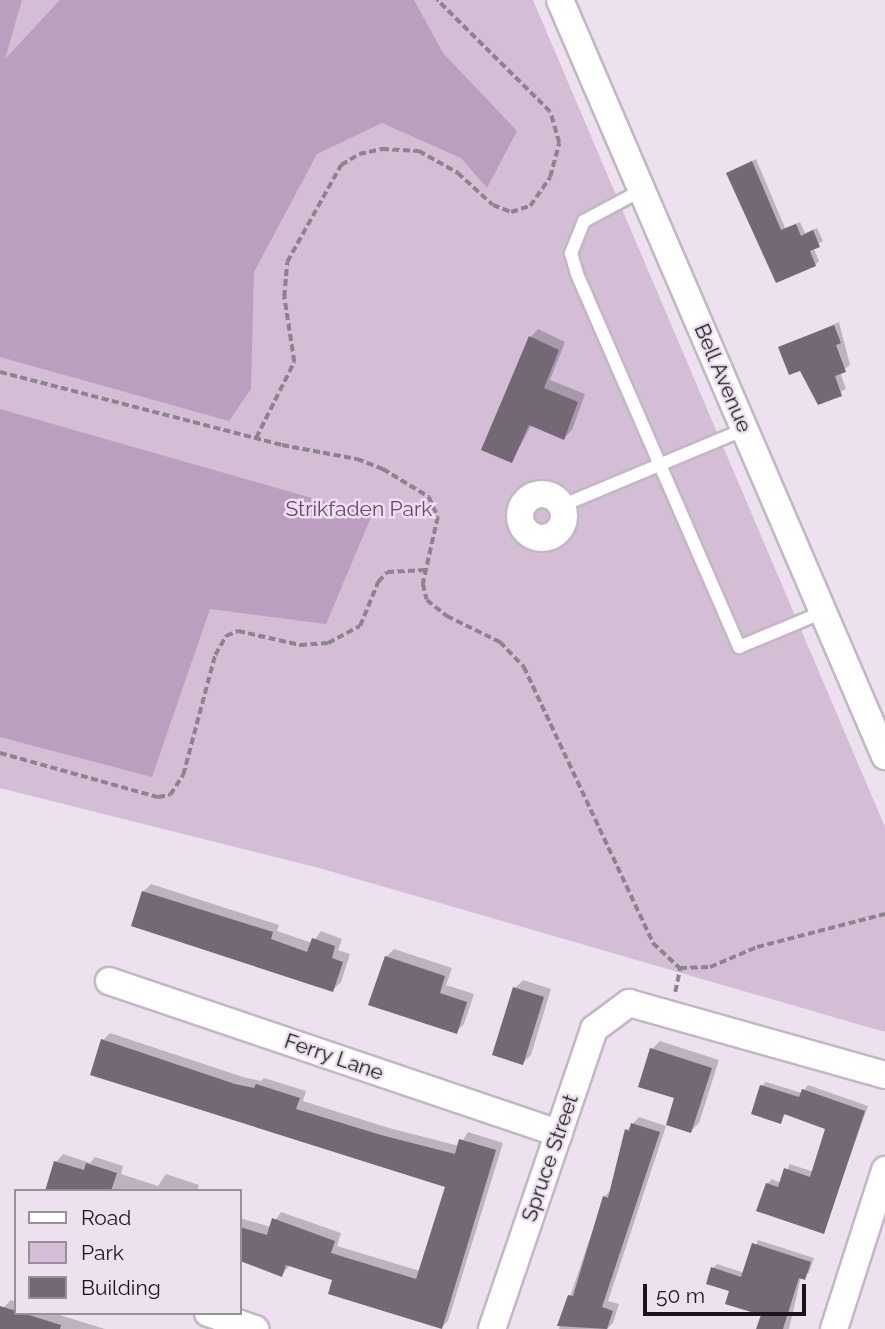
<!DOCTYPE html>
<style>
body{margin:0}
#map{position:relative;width:885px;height:1329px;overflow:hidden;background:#ede0ef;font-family:Raleway,sans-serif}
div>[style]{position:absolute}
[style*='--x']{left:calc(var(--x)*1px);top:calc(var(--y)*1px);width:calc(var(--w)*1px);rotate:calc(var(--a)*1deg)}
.green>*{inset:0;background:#d3bed6}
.forest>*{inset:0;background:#bb9fbf}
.shadow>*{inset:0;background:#0003}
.building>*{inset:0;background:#736874}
.path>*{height:3.5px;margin-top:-1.75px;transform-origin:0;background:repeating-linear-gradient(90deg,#8c838d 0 7px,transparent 0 10.5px)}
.roads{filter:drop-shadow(2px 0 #c3b7c5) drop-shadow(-2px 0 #c3b7c5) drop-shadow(0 2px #c3b7c5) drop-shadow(0 -2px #c3b7c5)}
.service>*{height:12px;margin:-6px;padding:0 6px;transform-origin:6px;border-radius:6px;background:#fff}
.minor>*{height:26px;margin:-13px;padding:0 13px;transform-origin:13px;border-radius:13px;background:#fff}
.minor>.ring{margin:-13px;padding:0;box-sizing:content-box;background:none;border:26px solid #fff;border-radius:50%}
span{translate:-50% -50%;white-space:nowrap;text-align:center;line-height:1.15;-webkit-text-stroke:5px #ede0ef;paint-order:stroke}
.street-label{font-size:21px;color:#19151a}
.park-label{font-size:21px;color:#6d4673}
.legend{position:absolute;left:14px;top:1189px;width:228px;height:126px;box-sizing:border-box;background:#ede0ef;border:2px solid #988f9a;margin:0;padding:9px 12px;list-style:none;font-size:21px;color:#19151a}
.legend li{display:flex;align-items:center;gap:14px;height:35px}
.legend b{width:35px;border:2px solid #988f9a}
.scale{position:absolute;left:643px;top:1284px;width:163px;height:32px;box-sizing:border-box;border:4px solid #19151a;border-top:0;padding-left:9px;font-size:21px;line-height:24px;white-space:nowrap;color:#19151a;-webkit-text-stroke:5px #ede0ef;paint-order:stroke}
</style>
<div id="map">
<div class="green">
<i style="clip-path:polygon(0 0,533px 0,885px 827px,885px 1032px,319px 868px,0 788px)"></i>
</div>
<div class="forest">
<i style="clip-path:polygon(0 0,22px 0,5px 59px,60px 0,414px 0,443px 53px,517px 131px,487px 188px,461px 158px,382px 123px,317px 154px,254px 272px,251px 389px,229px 421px,0 357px)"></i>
<i style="clip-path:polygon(0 409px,372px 515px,326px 624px,210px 609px,152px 777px,0 737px)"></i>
</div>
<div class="shadow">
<i style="clip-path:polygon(756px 159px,785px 228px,800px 222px,805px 233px,817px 228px,823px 241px,813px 247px,819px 261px,815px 265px,777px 280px,728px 173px)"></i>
<i style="clip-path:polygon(839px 322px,850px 365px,840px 372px,846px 389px,819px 403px,801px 369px,780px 348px)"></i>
<i style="clip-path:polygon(538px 329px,565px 342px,550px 380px,585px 394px,572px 430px,564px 438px,532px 424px,512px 461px,531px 337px)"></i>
<i style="clip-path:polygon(151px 884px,279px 925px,277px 931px,312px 943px,321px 931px,342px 939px,338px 950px,350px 954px,341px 982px,333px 990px,143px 892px)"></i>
<i style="clip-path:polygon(394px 949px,452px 968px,446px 985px,474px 994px,464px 1024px,456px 1032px,386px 957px)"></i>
<i style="clip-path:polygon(523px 980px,551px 989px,531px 1055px,523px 1063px,515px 988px)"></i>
<i style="clip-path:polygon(110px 1033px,243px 1077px,261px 1081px,264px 1078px,306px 1091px,303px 1101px,389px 1128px,459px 1146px,468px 1132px,503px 1143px,448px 1321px,441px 1328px,334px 1279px,290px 1265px,282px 1275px,240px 1261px,240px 1218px,271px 1227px,281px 1212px,341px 1233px,337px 1246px,420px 1271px,447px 1186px,103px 1040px)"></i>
<i style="clip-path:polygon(660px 1041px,719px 1060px,699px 1123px,691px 1131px,652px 1049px)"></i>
<i style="clip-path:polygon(766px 1082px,802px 1093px,808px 1085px,868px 1106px,823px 1232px,767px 1184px,772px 1179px,781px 1183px,790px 1164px,814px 1172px,827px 1128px,786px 1113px,780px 1122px,761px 1086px)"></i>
<i style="clip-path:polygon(639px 1117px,666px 1126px,608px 1301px,619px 1304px,613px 1323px,607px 1329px,559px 1329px,604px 1197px,611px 1190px,627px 1130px)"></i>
<i style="clip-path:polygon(63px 1154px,90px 1163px,95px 1157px,123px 1166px,121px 1174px,158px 1186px,166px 1174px,199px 1185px,197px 1191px,46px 1191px,56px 1162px)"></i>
<i style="clip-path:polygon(758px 1240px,814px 1258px,809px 1273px,801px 1277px,789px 1329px,757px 1329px,763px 1314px,731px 1290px,713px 1268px,717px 1264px,745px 1273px)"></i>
<i style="clip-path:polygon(11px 1300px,16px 1302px,16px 1313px,53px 1313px,105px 1329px,0 1329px,3px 1308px)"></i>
</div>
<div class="building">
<i style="clip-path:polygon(752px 161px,781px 230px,796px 224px,801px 236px,813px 230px,820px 247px,810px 251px,816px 266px,776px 283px,726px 173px)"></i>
<i style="clip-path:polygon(834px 325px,841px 343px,836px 345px,846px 372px,835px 376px,842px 396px,818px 405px,800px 371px,789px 375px,778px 347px)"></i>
<i style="clip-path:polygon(529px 336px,559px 350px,544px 388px,578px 402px,564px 440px,529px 425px,512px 463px,481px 450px)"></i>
<i style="clip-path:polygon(142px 891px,273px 932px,271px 939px,307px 952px,312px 938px,335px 946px,332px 958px,343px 962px,333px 992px,131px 926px)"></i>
<i style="clip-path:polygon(385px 956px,445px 976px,440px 993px,467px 1002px,457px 1034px,368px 1005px)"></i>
<i style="clip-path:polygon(513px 987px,544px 997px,523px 1065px,492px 1055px)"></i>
<i style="clip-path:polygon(101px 1039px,235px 1084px,254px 1088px,256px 1084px,300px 1098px,296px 1109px,381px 1135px,455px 1154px,459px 1139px,496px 1150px,442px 1329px,328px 1294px,332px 1280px,286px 1265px,282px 1277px,240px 1261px,240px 1227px,267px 1235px,272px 1218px,335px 1241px,331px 1253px,416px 1279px,445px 1187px,90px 1075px)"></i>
<i style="clip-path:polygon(650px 1048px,712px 1068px,691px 1133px,666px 1125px,674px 1098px,638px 1087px)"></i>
<i style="clip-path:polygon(760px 1085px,799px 1097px,802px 1089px,865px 1111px,824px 1234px,756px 1211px,766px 1183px,778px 1187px,784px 1168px,810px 1177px,825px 1129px,784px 1114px,781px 1124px,751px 1114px)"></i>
<i style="clip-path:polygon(631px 1123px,660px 1132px,602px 1307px,613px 1311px,607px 1329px,557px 1326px,568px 1295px,573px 1296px,603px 1196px,608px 1198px,625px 1129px,629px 1131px)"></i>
<i style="clip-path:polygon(54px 1161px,84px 1170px,86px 1163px,117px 1173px,111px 1191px,45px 1191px)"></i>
<i style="clip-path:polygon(752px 1243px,811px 1262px,805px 1280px,799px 1278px,783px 1329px,756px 1329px,761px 1315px,725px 1304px,729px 1291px,706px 1284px,711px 1267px,741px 1277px)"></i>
<i style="clip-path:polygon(0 1306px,61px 1325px,60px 1329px,0 1329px)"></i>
</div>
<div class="path">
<i style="--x:0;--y:372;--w:291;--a:14.5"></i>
<i style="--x:282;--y:445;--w:76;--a:10.6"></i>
<i style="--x:357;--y:459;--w:28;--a:21"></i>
<i style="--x:383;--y:469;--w:54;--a:31.3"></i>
<i style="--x:429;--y:497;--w:22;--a:66"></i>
<i style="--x:438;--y:517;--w:69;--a:102.6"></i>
<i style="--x:423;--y:584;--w:16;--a:76"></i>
<i style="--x:427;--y:600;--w:26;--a:39"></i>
<i style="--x:447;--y:616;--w:59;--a:26.1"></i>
<i style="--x:500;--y:642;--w:35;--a:46"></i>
<i style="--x:524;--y:667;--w:305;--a:64.9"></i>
<i style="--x:653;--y:943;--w:37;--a:43"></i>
<i style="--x:680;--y:968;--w:30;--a:-2"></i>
<i style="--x:710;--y:967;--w:51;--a:-23.1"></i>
<i style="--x:757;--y:947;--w:132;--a:-14.5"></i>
<i style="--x:256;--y:438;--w:85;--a:-63.4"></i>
<i style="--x:294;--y:362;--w:66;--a:-98.7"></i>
<i style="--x:284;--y:297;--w:35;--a:-85"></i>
<i style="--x:287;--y:262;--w:111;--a:-60.9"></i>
<i style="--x:341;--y:165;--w:21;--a:-31"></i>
<i style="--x:359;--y:154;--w:24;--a:-12"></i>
<i style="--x:382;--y:149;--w:37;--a:3"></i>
<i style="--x:419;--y:151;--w:45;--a:29.4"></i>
<i style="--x:458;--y:173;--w:47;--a:42.4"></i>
<i style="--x:493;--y:205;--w:19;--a:21"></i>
<i style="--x:511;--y:212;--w:20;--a:-18"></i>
<i style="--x:530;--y:206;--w:35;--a:-55"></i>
<i style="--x:550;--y:177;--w:35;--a:-75"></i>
<i style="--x:559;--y:143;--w:32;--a:-106"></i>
<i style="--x:550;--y:112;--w:159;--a:-135.3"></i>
<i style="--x:0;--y:753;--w:164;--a:15.6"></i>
<i style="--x:158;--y:797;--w:12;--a:-9"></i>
<i style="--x:170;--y:795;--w:24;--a:-57"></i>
<i style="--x:183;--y:775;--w:124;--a:-75.1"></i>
<i style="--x:215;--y:655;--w:22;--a:-60"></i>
<i style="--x:226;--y:636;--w:13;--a:-23"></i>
<i style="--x:238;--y:631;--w:64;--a:12.7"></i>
<i style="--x:300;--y:645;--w:28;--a:-4"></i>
<i style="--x:328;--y:643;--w:36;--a:-28"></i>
<i style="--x:360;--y:626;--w:48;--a:-67.8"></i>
<i style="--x:378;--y:582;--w:13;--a:-48"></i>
<i style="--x:387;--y:572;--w:38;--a:-3"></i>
<i style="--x:675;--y:992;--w:25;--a:-78"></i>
</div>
<div class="roads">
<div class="service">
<i style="--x:642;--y:190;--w:66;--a:151.9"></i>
<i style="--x:584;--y:221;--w:35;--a:112"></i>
<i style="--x:571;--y:253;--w:22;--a:74"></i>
<i style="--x:577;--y:274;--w:407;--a:66.5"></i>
<i style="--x:739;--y:647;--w:91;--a:-22.6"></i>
<i style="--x:561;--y:506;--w:199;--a:-22.7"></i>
</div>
<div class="minor">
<i style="--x:560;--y:0;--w:823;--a:66.74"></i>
<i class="ring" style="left:520px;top:494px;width:18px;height:18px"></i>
<i style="--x:109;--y:981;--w:475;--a:18.7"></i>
<i style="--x:208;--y:1313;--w:50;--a:18.8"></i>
<i style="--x:492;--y:1329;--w:317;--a:-71.2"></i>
<i style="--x:594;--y:1029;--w:44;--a:-36.6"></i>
<i style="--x:629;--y:1003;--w:266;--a:15.7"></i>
<i style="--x:834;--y:1329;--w:167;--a:-72.2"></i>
</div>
</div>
<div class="street-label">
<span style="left:723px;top:378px;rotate:67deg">Bell Avenue</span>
<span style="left:334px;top:1057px;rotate:19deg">Ferry Lane</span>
<span style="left:550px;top:1158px;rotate:-71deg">Spruce Street</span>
</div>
<div class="park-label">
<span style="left:359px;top:509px">Strikfaden Park</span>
</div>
<ul class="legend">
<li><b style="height:9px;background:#fff"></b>Road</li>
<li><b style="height:19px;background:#d3bed6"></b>Park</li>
<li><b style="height:19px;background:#736874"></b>Building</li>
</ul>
<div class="scale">50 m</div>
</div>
